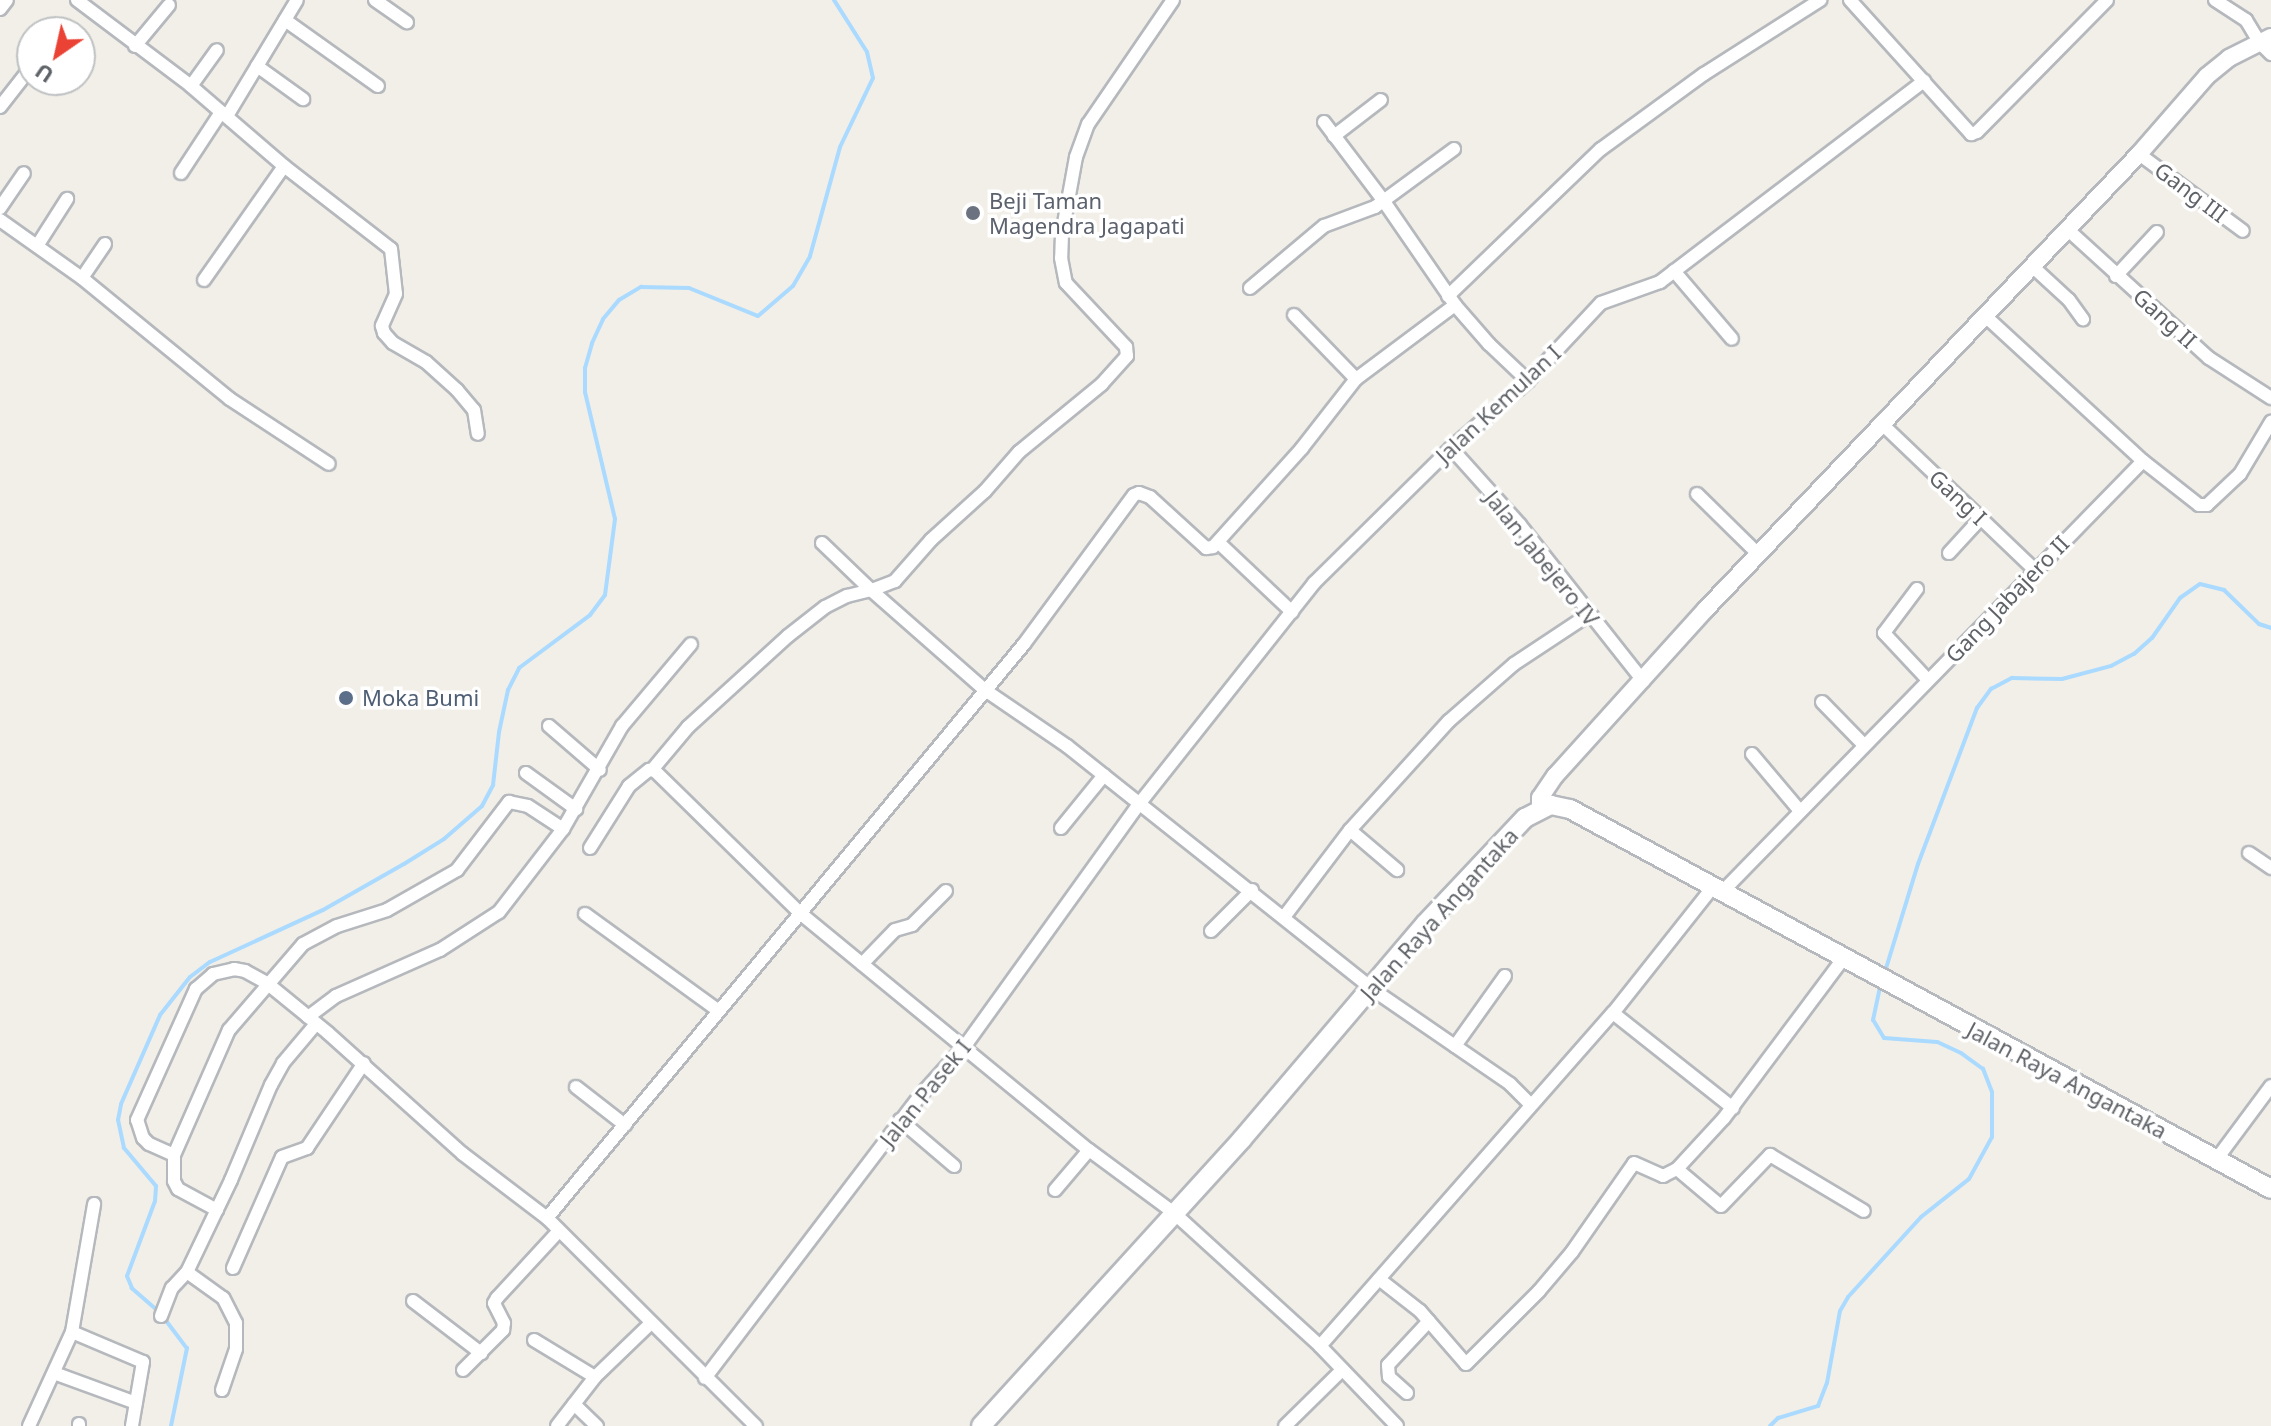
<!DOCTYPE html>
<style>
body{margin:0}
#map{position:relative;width:2271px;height:1426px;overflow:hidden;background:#f1efe8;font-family:"Noto Sans",sans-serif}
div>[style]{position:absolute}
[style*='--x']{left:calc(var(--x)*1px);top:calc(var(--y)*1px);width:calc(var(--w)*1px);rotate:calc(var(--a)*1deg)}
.stream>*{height:4px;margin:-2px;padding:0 2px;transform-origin:2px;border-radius:2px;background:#aadaff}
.roads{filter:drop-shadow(2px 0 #b5b8bc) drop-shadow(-2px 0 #b5b8bc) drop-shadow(0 2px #b5b8bc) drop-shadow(0 -2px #b5b8bc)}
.minor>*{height:12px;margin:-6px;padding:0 6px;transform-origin:6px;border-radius:6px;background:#fff}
.tertiary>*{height:16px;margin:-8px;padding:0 8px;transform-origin:8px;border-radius:8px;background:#fff}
.secondary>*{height:18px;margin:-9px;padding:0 9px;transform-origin:9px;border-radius:9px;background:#fff}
.dots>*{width:22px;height:22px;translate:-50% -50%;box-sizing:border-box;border:4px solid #fff;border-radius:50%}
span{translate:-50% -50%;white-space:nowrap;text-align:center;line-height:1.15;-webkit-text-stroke:7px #fff;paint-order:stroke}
.street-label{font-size:22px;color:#5f6368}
.worship-label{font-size:22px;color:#5b616d}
.left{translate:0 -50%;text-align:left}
.service-label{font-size:22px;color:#4e5e75}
.north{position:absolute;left:16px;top:16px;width:80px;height:80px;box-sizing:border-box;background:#fff;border:2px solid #bfc1c3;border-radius:50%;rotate:214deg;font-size:22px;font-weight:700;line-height:32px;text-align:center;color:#5f6368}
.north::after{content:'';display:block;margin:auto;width:28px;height:36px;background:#ea4335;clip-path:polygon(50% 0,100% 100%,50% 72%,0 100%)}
</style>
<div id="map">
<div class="stream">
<i style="--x:1884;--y:975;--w:116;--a:-73"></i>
<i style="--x:1918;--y:864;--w:167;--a:-69.3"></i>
<i style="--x:1977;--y:708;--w:24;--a:-54"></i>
<i style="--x:1991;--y:689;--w:24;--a:-28"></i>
<i style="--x:2012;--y:678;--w:50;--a:1.1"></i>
<i style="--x:2062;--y:679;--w:51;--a:-14.9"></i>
<i style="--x:2111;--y:666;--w:26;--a:-28"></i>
<i style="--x:2134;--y:654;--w:24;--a:-42"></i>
<i style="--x:2152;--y:638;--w:49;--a:-55"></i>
<i style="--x:2180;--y:598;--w:24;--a:-35"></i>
<i style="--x:2200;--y:584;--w:25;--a:14"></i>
<i style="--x:2224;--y:590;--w:49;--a:44.2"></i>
<i style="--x:2259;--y:624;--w:13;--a:18"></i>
<i style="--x:158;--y:1311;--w:35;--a:-139"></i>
<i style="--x:132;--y:1288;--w:13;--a:-113"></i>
<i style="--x:127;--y:1276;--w:80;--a:-69.5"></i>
<i style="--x:155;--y:1201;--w:15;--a:-86"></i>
<i style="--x:156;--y:1186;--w:50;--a:-130.1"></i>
<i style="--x:124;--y:1148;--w:29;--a:-102"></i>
<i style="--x:118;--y:1120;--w:16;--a:-79"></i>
<i style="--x:121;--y:1104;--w:97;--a:-66.3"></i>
<i style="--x:160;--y:1015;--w:48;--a:-51.7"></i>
<i style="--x:190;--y:977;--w:25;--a:-37"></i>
<i style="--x:210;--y:962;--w:124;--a:-24.7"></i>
<i style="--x:323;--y:910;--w:93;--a:-29.6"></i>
<i style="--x:404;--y:864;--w:47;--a:-32"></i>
<i style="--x:444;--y:839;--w:50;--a:-41"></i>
<i style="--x:482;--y:806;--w:24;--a:-62"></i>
<i style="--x:493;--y:785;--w:53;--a:-83.5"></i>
<i style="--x:499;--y:732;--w:43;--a:-77.9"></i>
<i style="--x:508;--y:690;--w:25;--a:-63"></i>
<i style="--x:519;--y:668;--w:89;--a:-36.7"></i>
<i style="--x:590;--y:615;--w:25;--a:-53"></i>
<i style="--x:605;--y:595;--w:77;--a:-82.5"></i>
<i style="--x:615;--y:519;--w:130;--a:-103.3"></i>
<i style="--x:585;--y:392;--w:24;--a:-90"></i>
<i style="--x:585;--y:368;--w:26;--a:-74"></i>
<i style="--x:592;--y:343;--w:26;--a:-65"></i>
<i style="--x:603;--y:319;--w:25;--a:-50"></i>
<i style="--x:619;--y:300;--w:26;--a:-31"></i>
<i style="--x:641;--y:287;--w:48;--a:1.2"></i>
<i style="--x:689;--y:288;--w:74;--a:22.1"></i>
<i style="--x:758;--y:316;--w:46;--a:-40.6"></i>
<i style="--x:793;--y:286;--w:34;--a:-60"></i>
<i style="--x:810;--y:256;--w:113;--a:-74.6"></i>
<i style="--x:840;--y:147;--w:76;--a:-64.4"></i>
<i style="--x:873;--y:78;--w:27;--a:-103"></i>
<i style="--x:867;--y:52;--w:62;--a:-122.4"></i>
<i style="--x:164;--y:1318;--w:38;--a:53"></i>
<i style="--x:187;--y:1348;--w:80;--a:101.6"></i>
<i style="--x:1770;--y:1426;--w:11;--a:-45"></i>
<i style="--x:1778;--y:1418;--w:42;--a:-16.7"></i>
<i style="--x:1818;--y:1406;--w:25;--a:-69"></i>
<i style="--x:1827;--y:1383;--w:73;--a:-79.8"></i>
<i style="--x:1840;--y:1311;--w:16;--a:-60"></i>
<i style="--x:1848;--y:1297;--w:108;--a:-47.6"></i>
<i style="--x:1921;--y:1217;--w:61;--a:-38.4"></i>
<i style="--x:1969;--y:1179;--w:48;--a:-61.3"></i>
<i style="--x:1992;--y:1137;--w:45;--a:-90"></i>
<i style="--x:1992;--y:1092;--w:25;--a:-111"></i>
<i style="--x:1983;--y:1069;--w:27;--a:-144"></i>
<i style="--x:1961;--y:1053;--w:26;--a:-155"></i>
<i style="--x:1937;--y:1042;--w:53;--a:-175.7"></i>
<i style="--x:1884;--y:1038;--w:21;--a:-121"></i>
<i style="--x:1873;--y:1020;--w:38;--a:-78"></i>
</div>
<div class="roads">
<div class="minor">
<i style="--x:77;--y:0;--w:143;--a:37"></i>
<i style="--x:191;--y:86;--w:123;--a:40.7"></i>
<i style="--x:284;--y:166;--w:135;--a:37.8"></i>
<i style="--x:391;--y:249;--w:45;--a:83.7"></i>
<i style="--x:396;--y:294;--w:35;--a:114"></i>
<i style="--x:382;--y:326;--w:7;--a:74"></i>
<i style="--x:384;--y:333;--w:13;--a:48"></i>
<i style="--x:393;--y:343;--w:38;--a:30"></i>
<i style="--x:426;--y:362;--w:42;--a:42.1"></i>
<i style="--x:457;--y:390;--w:26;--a:50"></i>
<i style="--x:474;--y:410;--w:24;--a:81"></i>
<i style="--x:375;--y:0;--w:39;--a:35"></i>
<i style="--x:1173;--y:0;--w:150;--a:124.4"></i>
<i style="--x:1088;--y:124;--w:35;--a:110"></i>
<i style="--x:1076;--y:157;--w:78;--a:100.3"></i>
<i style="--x:1062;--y:234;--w:24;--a:92"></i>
<i style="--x:1061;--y:258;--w:25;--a:79"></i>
<i style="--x:1066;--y:283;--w:88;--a:46.8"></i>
<i style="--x:1126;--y:347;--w:9;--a:84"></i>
<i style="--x:1127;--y:356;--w:38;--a:132"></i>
<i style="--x:1102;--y:384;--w:107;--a:140.7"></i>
<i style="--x:1019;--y:452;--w:52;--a:131.1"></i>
<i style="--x:985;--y:491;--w:73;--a:137.8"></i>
<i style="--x:931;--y:540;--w:55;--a:131.3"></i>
<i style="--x:895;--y:581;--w:26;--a:159"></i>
<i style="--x:871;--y:590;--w:152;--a:41.3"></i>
<i style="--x:985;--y:690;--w:99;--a:34.3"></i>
<i style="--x:1067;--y:746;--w:390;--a:38.5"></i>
<i style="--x:1372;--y:989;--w:168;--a:34.5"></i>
<i style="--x:1510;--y:1084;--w:28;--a:45"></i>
<i style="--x:1850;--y:0;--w:181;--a:47.9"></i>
<i style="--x:1971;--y:134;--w:6;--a:-18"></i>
<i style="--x:1977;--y:132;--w:185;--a:-45.4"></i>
<i style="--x:2215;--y:0;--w:37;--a:33"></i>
<i style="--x:2246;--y:20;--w:27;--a:59"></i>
<i style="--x:2260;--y:43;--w:16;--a:45"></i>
<i style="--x:0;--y:9;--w:11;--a:-52"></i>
<i style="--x:285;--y:20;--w:114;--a:35.4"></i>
<i style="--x:135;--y:46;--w:53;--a:-50.3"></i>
<i style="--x:257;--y:66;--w:57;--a:35.7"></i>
<i style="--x:191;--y:86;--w:44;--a:-54.2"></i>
<i style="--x:0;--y:107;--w:52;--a:-52"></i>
<i style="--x:227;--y:116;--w:135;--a:-58.9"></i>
<i style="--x:1324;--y:122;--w:98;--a:52.9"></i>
<i style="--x:1383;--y:200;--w:124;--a:55.5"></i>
<i style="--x:1334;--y:136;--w:59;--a:-37.5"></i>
<i style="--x:2139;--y:154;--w:129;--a:36.5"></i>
<i style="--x:181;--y:173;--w:73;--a:-56.7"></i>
<i style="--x:0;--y:208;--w:42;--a:-55.6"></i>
<i style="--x:0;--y:220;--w:100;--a:35.3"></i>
<i style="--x:82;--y:278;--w:191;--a:39.3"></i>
<i style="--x:230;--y:399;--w:118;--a:33.3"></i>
<i style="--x:2066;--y:228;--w:193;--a:42.3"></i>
<i style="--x:2209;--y:358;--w:74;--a:32.8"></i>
<i style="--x:37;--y:246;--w:56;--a:-57.4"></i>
<i style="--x:2032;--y:266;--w:50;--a:42.6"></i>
<i style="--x:2069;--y:300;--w:24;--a:54"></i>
<i style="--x:1674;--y:271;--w:89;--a:49.5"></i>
<i style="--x:2116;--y:276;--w:60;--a:-47"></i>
<i style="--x:82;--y:278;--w:41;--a:-55.9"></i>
<i style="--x:204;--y:280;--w:139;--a:-54.9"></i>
<i style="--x:1250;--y:288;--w:97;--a:-40"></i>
<i style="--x:1324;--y:226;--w:54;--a:-20.4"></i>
<i style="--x:1375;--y:207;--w:98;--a:-36.3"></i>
<i style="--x:1448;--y:296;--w:212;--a:-43.9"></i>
<i style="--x:1601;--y:149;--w:127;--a:-36.1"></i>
<i style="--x:1704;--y:74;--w:138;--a:-32.5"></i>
<i style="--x:1294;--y:315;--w:89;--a:45.9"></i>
<i style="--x:1881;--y:423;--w:213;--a:43.7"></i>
<i style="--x:1451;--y:448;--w:103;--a:48.1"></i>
<i style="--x:1520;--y:525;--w:199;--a:51.7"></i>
<i style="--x:2143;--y:461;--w:71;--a:38.2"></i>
<i style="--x:2199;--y:505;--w:8;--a:0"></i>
<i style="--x:2207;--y:505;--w:45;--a:-43.2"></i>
<i style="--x:2240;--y:474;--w:61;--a:-59.2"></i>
<i style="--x:1697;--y:494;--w:84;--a:44.5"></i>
<i style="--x:1218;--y:542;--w:102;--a:43.4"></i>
<i style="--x:822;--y:543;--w:68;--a:43.8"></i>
<i style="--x:1949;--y:553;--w:49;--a:-47.5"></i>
<i style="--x:1917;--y:589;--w:55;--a:126.9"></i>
<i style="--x:1884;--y:633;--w:63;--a:46.9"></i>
<i style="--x:1822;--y:702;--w:59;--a:45.7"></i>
<i style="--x:549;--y:726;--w:67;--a:40.8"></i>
<i style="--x:1752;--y:754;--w:75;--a:49.9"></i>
<i style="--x:652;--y:770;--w:56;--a:-50.1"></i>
<i style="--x:688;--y:727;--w:135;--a:-42.3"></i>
<i style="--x:788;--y:636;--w:47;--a:-38.1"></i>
<i style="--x:825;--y:607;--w:25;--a:-27"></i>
<i style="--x:847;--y:596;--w:25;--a:-14"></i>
<i style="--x:526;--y:773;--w:62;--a:35.8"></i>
<i style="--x:1061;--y:828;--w:68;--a:-50.9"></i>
<i style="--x:1350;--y:830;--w:62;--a:40.4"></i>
<i style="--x:590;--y:848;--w:73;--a:-57.8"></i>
<i style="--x:629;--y:786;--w:26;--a:-39"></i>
<i style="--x:649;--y:770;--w:6;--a:9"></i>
<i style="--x:655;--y:771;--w:203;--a:44.4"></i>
<i style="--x:800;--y:913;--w:374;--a:39.4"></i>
<i style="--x:1089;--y:1150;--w:106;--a:36.5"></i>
<i style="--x:1174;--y:1213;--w:197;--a:42.3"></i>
<i style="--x:1320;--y:1346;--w:111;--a:46.1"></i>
<i style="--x:2249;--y:853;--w:27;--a:34"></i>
<i style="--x:1722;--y:892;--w:602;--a:-45.67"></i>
<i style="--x:2143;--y:461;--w:216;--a:-137.4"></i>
<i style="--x:585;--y:914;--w:165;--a:35.9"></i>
<i style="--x:1284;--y:917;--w:109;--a:-52.8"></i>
<i style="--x:1350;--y:830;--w:147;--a:-47.8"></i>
<i style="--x:1449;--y:721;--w:86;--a:-41.2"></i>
<i style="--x:1514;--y:664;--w:89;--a:-33.5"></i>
<i style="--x:1211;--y:931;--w:58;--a:-45"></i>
<i style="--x:862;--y:964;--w:47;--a:-45.9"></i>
<i style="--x:895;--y:930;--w:18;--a:-16"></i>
<i style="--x:912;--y:925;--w:48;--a:-45"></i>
<i style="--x:1613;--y:1013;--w:153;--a:38.4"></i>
<i style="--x:308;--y:1017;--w:35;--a:-37"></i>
<i style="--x:336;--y:996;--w:114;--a:-23.9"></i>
<i style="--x:440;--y:950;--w:70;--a:-32.8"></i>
<i style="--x:499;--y:912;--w:105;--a:-52.4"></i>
<i style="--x:563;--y:829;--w:119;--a:-60.2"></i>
<i style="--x:622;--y:726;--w:107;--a:-49.9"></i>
<i style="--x:1455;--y:1046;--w:86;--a:-54.5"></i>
<i style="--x:576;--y:1087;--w:62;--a:37.8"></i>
<i style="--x:900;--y:1120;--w:71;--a:40.4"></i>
<i style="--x:174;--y:1155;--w:27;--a:-156"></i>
<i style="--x:149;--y:1144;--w:8;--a:-135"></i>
<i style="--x:143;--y:1138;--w:19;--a:-108"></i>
<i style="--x:137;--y:1120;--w:144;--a:-65.8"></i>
<i style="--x:196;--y:989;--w:23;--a:-41"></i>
<i style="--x:213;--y:974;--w:22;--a:-13"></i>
<i style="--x:234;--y:969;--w:11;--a:10"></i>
<i style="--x:245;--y:971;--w:26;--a:29"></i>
<i style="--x:268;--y:984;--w:77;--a:39.2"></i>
<i style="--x:328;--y:1033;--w:181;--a:41.9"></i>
<i style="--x:463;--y:1154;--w:106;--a:37.3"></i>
<i style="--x:547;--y:1218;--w:295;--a:44.9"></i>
<i style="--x:2216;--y:1160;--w:92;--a:-53.4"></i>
<i style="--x:1677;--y:1169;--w:57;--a:40.1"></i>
<i style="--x:1721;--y:1206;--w:71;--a:-46.1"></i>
<i style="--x:1770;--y:1155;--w:109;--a:30.8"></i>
<i style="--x:1055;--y:1190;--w:52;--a:-49.6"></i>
<i style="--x:217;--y:1210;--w:44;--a:-151.7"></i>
<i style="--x:178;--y:1189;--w:9;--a:-117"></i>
<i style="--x:174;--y:1181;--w:26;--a:-90"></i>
<i style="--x:174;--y:1155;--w:137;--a:-66.3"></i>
<i style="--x:229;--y:1030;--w:113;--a:-49.3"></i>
<i style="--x:303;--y:944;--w:38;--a:-28"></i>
<i style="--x:337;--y:926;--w:52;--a:-17.7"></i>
<i style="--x:387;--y:910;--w:81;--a:-29.7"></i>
<i style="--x:457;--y:870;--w:86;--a:-52.6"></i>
<i style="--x:509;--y:802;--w:19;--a:12"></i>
<i style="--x:528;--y:806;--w:42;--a:33.3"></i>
<i style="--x:547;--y:1218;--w:746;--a:-50.27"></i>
<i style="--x:1024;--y:644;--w:185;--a:-53.6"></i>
<i style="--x:1134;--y:495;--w:5;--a:-22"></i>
<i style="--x:1139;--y:493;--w:12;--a:20"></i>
<i style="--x:1150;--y:497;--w:76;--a:42.3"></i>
<i style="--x:1206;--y:548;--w:7;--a:-8"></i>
<i style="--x:1213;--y:547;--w:133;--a:-48"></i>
<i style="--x:1302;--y:448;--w:88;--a:-52"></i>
<i style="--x:1356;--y:379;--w:124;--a:-36.8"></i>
<i style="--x:1455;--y:305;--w:52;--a:48.9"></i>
<i style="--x:1489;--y:344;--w:54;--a:43.5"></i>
<i style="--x:233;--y:1268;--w:121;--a:-66.2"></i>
<i style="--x:282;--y:1157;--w:27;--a:-20"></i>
<i style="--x:307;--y:1148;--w:102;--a:-56.2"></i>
<i style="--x:1379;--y:1279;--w:52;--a:38"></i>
<i style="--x:1420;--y:1311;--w:70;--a:49"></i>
<i style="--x:1466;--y:1364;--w:103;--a:-45"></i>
<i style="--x:1539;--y:1291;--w:51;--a:-49.8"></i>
<i style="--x:1572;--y:1252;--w:108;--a:-55.1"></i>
<i style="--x:1634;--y:1163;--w:32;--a:24"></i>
<i style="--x:1663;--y:1176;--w:16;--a:-27"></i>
<i style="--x:1677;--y:1169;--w:69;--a:-47.3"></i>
<i style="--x:1724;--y:1118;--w:199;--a:-53.2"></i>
<i style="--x:413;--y:1301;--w:86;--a:37.4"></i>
<i style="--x:161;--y:1316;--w:30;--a:-69"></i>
<i style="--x:172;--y:1288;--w:22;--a:-47"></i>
<i style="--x:72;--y:1332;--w:77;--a:22.9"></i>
<i style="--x:143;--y:1362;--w:65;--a:99.8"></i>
<i style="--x:534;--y:1340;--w:71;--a:31.2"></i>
<i style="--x:1320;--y:1346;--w:444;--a:-48.7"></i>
<i style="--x:1613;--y:1013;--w:161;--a:-51.6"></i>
<i style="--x:463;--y:1370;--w:57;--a:-45"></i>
<i style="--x:503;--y:1330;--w:7;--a:-82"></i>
<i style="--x:504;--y:1323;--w:22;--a:-117"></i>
<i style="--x:494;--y:1303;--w:6;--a:-59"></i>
<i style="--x:497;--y:1298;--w:90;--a:-47.3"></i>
<i style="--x:54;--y:1373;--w:87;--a:20.1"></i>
<i style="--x:705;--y:1378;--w:352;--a:-52.7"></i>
<i style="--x:918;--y:1098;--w:70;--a:-47.9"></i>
<i style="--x:965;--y:1046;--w:298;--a:-54.3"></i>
<i style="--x:1139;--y:804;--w:282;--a:-51.6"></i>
<i style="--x:1314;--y:583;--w:192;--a:-44.6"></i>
<i style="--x:1451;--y:448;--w:102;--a:-41"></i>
<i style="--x:1528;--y:381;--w:107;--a:-46.9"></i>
<i style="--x:1601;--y:303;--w:63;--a:-19.6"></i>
<i style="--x:1660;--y:282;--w:332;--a:-37.3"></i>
<i style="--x:222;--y:1390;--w:43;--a:-71.1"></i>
<i style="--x:236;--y:1349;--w:26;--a:-90"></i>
<i style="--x:236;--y:1323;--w:28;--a:-117"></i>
<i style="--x:223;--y:1298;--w:44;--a:-144.2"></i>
<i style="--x:187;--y:1272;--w:102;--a:-64.4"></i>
<i style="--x:231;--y:1180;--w:103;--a:-67.2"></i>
<i style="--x:271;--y:1085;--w:25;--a:-61"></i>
<i style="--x:283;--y:1063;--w:51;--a:-49.8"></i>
<i style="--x:1407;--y:1393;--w:24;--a:-138"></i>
<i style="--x:1389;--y:1377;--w:12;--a:-95"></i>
<i style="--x:1388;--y:1365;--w:60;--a:-47"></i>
<i style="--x:574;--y:1404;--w:32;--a:44"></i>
<i style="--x:29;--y:1426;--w:103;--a:-65.4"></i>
<i style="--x:72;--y:1332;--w:130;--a:-80.2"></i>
<i style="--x:79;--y:1426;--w:2;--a:-90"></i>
<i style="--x:557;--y:1426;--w:62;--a:-52.2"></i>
<i style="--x:595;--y:1377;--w:76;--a:-43.9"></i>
<i style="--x:1285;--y:1426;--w:80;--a:-44.5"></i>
</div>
<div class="tertiary">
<i style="--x:1540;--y:809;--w:11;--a:-90"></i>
<i style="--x:1540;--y:798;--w:27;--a:-56"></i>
<i style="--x:1555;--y:776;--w:225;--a:-47.9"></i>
<i style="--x:1706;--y:609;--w:628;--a:-46.42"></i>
<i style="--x:2139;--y:154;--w:103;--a:-48.9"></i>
<i style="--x:2207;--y:76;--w:28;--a:-39"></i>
<i style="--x:2229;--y:58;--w:47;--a:-26.6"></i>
</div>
<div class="secondary">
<i style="--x:981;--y:1426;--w:388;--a:-47.7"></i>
<i style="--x:1242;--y:1139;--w:282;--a:-49.6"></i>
<i style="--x:1425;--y:924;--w:146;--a:-46.7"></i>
<i style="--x:1525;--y:818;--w:29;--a:-27"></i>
<i style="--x:1551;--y:805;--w:19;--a:12"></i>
<i style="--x:1570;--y:809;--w:797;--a:28.46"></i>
</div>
</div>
<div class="dots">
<i style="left:973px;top:213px;background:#6b7280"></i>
<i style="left:346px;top:698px;background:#5c6f8a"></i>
</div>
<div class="street-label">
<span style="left:2191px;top:192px;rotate:37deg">Gang III</span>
<span style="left:2165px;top:318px;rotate:42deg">Gang II</span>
<span style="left:1498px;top:404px;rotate:-43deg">Jalan Kemulan I</span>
<span style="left:1958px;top:497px;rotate:43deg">Gang I</span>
<span style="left:1542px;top:558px;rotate:51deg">Jalan Jabejero IV</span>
<span style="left:2007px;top:599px;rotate:-46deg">Gang Jabajero II</span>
<span style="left:1439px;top:914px;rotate:-48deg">Jalan Raya Angantaka</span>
<span style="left:2067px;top:1080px;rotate:28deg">Jalan Raya Angantaka</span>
<span style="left:925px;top:1093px;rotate:-51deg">Jalan Pasek I</span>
</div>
<div class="worship-label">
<span class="left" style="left:989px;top:213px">Beji Taman<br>Magendra Jagapati</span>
</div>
<div class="service-label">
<span class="left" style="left:362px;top:698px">Moka Bumi</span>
</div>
<div class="north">U</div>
</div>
